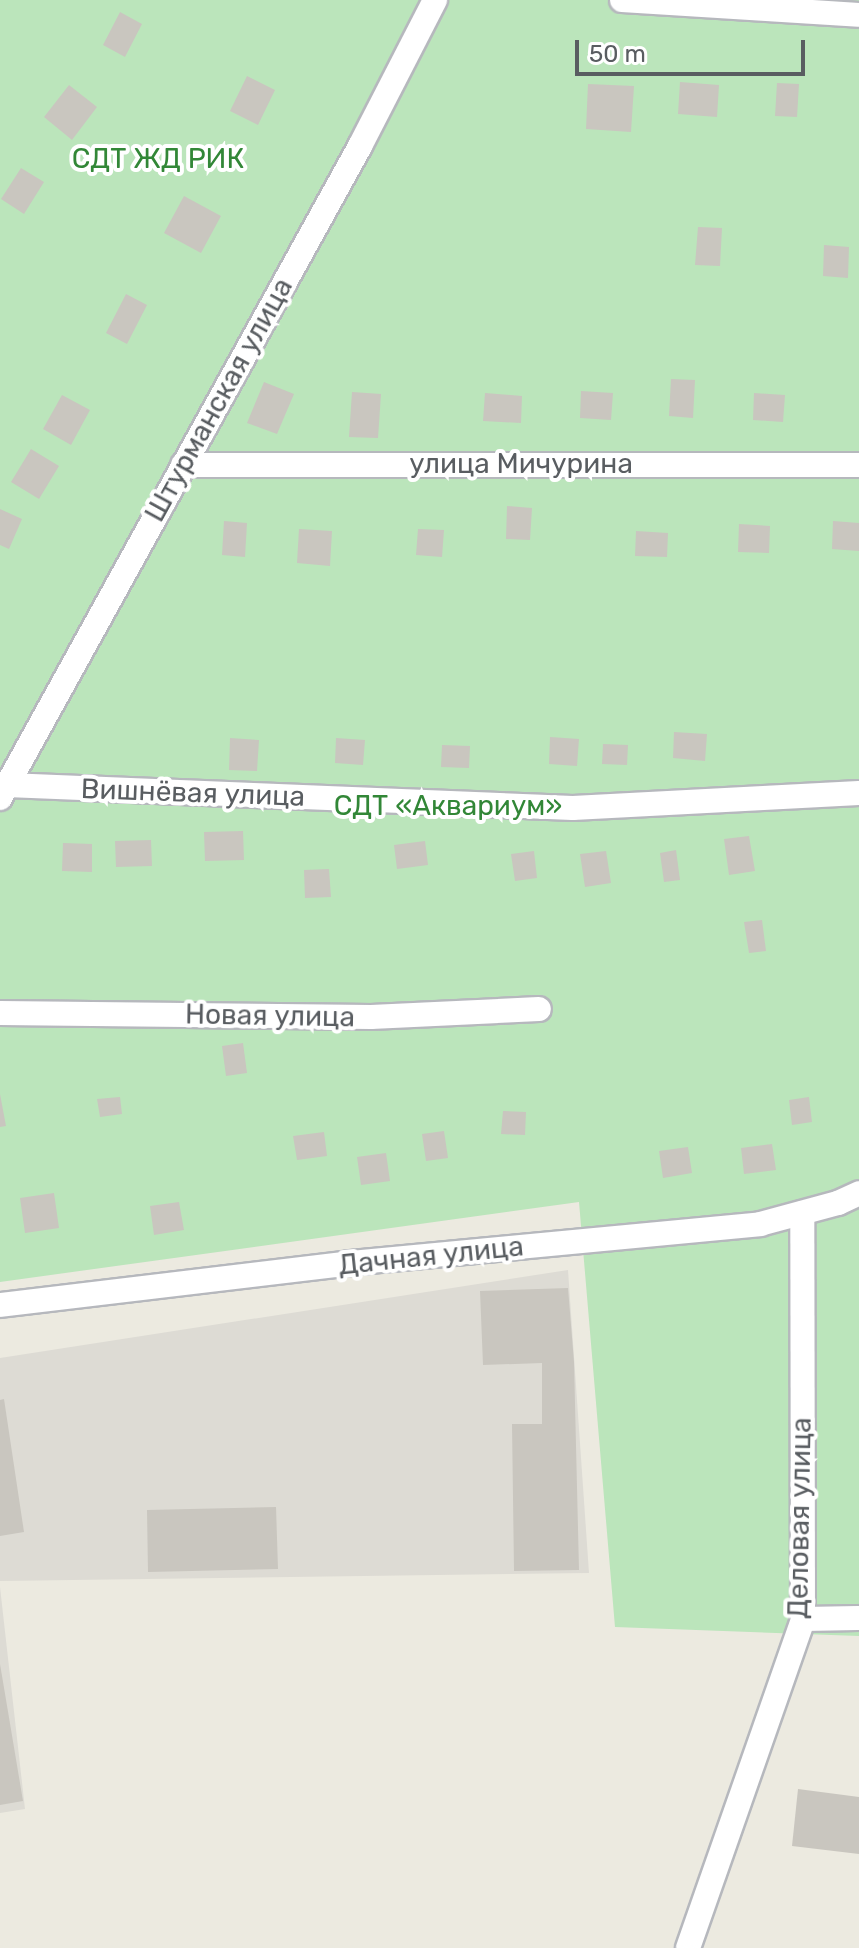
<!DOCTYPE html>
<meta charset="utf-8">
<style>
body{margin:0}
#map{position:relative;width:859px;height:1948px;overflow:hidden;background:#eceae0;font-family:Rubik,sans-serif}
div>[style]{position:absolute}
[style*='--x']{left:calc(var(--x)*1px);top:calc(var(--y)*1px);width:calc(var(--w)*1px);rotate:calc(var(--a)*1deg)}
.industrial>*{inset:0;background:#dddbd4}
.green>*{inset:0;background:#bbe5bb}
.building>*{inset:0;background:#c9c6bf}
.roads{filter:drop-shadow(2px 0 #b6b8bd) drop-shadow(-2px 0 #b6b8bd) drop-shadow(0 2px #b6b8bd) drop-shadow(0 -2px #b6b8bd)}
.minor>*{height:24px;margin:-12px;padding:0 12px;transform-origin:12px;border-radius:12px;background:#fff}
span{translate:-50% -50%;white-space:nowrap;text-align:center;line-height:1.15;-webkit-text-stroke:8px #fff;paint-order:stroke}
.park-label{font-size:28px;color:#328737}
.street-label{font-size:28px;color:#595d61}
.scale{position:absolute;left:575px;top:40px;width:230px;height:36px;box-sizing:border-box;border:4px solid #595d61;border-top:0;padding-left:10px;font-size:24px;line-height:28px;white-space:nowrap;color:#595d61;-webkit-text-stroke:6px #fff;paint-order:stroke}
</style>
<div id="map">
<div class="industrial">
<i style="clip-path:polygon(568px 1270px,589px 1573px,0 1581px,0 1358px)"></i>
<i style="clip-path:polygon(0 1587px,25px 1809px,0 1813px)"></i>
</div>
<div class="green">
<i style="clip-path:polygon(0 0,859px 0,859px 1636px,615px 1627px,579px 1202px,0 1282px)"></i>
</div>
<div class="building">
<i style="clip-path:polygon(120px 12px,142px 24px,125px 57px,103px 45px)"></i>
<i style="clip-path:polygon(247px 76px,275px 90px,258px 125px,230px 111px)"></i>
<i style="clip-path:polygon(680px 82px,719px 85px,717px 117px,678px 114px)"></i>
<i style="clip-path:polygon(777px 83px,799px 84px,797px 117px,775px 116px)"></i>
<i style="clip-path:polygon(588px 84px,634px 86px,631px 132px,586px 129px)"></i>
<i style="clip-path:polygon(69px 85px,97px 107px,72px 140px,44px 117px)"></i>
<i style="clip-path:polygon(21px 168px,44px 182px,24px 214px,1px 199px)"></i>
<i style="clip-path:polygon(184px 196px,221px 216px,201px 253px,164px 233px)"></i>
<i style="clip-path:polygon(698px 227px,722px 228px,720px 266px,695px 265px)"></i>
<i style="clip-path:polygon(824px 245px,849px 247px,848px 278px,823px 276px)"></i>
<i style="clip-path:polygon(126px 294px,147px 305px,127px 344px,106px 333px)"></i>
<i style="clip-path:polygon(671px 379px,695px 380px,693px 418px,669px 416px)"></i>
<i style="clip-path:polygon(264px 382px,294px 394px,277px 434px,247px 423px)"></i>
<i style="clip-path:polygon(581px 391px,613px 393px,611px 420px,580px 418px)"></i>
<i style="clip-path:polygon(352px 392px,381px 394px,378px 438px,349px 437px)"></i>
<i style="clip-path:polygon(485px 393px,522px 396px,521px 423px,483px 421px)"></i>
<i style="clip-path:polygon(754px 393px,785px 395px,783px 422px,753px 420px)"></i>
<i style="clip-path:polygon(62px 395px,90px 410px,71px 445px,43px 429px)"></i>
<i style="clip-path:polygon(31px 449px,59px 466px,39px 499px,11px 482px)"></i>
<i style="clip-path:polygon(507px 506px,532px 508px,530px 540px,506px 539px)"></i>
<i style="clip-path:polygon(0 509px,22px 519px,9px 549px,0 545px)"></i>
<i style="clip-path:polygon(224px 521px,247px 523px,245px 557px,222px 555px)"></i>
<i style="clip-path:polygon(833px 521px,859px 523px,859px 551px,832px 549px)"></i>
<i style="clip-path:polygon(739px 524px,770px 526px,769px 553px,738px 552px)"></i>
<i style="clip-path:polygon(299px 529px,332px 531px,330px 566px,297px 563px)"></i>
<i style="clip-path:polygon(418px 529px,444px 530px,442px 557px,416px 555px)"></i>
<i style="clip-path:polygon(636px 531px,668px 533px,667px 557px,635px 556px)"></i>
<i style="clip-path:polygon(674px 732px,707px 734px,705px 761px,673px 758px)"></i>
<i style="clip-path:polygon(550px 737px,579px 739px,577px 766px,549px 764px)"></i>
<i style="clip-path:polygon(230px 738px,259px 740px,257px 771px,229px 770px)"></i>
<i style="clip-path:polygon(336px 738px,365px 740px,363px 765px,335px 763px)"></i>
<i style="clip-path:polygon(603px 744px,628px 745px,627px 765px,602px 764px)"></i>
<i style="clip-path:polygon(442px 745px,470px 746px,469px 768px,441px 767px)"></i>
<i style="clip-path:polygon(243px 831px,244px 860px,205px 861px,204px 832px)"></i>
<i style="clip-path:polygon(749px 836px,755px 871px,729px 875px,724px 839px)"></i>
<i style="clip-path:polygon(151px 840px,152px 866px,116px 867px,115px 841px)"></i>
<i style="clip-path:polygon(425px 841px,428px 865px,397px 869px,394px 845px)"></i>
<i style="clip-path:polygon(63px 843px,92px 844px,92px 872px,62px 871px)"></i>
<i style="clip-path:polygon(676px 850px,680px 880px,664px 882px,660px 853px)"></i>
<i style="clip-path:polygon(534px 851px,537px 878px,515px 881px,511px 854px)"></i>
<i style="clip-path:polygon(606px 851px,611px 883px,585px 887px,580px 854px)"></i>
<i style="clip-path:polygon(329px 869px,331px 897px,305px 898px,304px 870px)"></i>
<i style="clip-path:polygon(762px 920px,766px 951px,749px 953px,744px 922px)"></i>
<i style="clip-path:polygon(243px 1043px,247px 1073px,226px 1076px,222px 1046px)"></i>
<i style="clip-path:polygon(0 1094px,6px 1126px,0 1127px)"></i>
<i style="clip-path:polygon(120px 1097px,122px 1114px,100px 1117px,97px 1099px)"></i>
<i style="clip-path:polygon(809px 1097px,812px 1122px,792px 1125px,789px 1100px)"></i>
<i style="clip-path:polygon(503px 1111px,526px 1112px,525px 1135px,501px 1134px)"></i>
<i style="clip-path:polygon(444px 1131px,448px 1158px,426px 1161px,422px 1134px)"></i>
<i style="clip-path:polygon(324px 1132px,327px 1156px,297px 1160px,293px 1136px)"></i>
<i style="clip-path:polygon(772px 1144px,776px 1170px,744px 1174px,741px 1148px)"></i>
<i style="clip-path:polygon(688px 1147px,692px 1173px,663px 1178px,659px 1151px)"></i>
<i style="clip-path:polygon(386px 1153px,390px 1181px,361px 1185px,357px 1157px)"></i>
<i style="clip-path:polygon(54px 1193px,59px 1228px,25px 1233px,20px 1198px)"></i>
<i style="clip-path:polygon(179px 1202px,184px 1230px,154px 1235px,150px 1206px)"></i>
<i style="clip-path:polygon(568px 1288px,574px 1362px,579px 1570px,514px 1571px,512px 1424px,542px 1424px,542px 1363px,483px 1365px,480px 1291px)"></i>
<i style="clip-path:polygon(4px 1399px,24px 1532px,0 1536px,0 1400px)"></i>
<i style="clip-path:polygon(276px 1507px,278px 1569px,148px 1572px,147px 1510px)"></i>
<i style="clip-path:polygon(0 1664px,23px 1801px,0 1805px)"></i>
<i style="clip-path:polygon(798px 1789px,859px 1797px,859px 1854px,792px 1846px)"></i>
</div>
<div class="roads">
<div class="minor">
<i style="--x:622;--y:0;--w:237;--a:3.6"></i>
<i style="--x:183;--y:465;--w:676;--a:0"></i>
<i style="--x:7;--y:785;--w:566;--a:2.33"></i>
<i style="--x:573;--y:808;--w:286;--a:-3"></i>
<i style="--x:0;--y:798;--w:745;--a:-61.09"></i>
<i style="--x:360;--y:146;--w:164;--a:-62.8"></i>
<i style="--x:0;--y:1013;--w:371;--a:0.6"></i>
<i style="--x:371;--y:1017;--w:168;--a:-2.7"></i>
<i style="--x:0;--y:1305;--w:353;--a:-6.8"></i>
<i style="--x:350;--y:1263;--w:412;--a:-5.4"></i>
<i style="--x:760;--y:1224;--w:81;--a:-15.1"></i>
<i style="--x:838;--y:1203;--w:23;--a:-25"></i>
<i style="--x:803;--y:1619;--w:56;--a:-1"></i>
<i style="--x:688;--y:1948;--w:349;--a:-70.7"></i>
<i style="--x:803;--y:1619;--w:406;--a:-90.1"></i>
</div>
</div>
<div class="park-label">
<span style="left:158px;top:159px">СДТ ЖД РИК</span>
<span style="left:448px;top:806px">СДТ «Аквариум»</span>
</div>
<div class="street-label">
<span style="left:219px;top:400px;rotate:-61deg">Штурманская улица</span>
<span style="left:521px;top:464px">улица Мичурина</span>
<span style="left:193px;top:793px;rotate:2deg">Вишнёвая улица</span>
<span style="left:270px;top:1016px;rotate:1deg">Новая улица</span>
<span style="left:431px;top:1256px;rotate:-6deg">Дачная улица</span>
<span style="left:800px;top:1518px;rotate:-89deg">Деловая улица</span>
</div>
<div class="scale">50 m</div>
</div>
